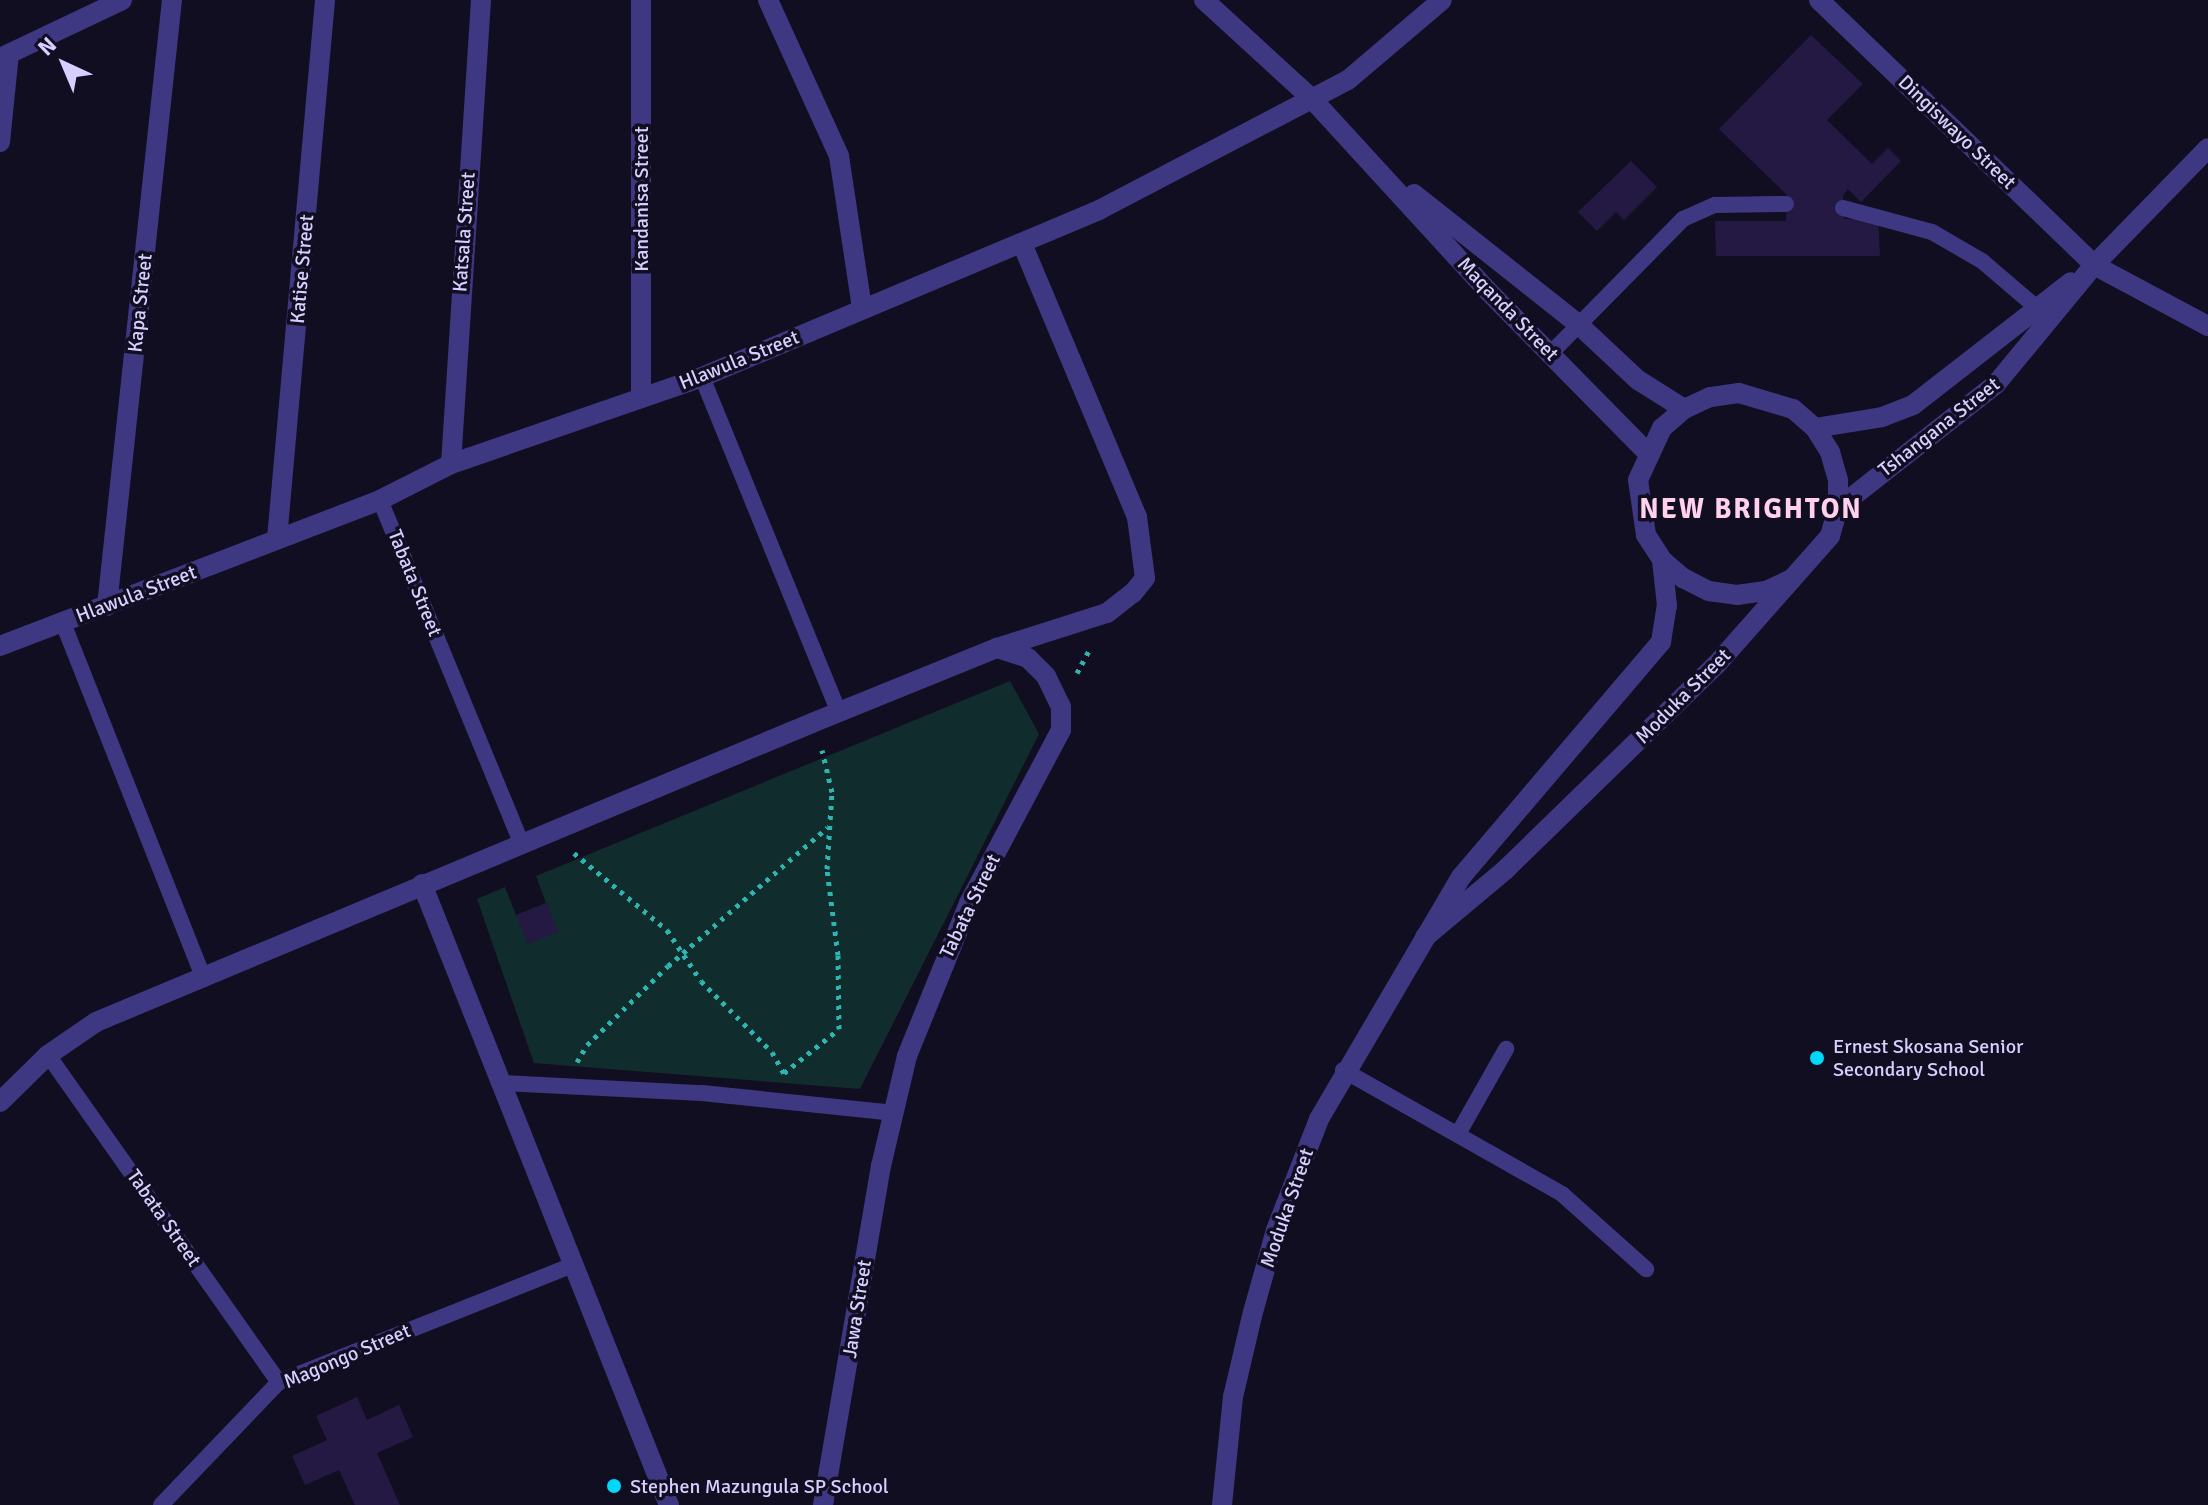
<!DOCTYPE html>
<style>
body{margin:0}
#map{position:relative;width:2208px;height:1505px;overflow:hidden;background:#120e22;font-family:Signika,sans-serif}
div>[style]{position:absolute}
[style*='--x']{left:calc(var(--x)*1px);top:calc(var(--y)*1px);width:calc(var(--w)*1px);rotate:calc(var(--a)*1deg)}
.green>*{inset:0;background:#112c2c}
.building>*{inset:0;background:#241943}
.path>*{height:5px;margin-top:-2.5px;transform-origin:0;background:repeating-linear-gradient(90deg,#2eb4b1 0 4px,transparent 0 10px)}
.service>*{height:16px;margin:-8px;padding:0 8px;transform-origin:8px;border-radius:8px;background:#3e3882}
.minor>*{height:20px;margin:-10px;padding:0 10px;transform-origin:10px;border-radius:10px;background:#3e3882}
.tertiary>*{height:20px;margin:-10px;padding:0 10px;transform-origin:10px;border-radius:10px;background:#3e3882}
.dots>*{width:22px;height:22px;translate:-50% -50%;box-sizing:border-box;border:4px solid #120e22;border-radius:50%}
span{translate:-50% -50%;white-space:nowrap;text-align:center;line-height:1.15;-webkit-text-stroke:7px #120e22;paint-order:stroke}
.street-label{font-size:20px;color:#d6cfff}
.poi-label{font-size:20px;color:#d6cfff}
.left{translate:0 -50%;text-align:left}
.district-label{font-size:28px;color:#ffd1ed;font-weight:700;letter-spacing:2px}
.north{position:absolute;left:24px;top:24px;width:80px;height:80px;-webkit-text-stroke:6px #120e22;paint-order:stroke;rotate:316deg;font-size:22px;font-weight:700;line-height:32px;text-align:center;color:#d6cfff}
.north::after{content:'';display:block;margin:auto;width:28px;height:36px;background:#d6cfff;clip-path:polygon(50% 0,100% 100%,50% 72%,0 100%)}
</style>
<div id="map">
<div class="green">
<i style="clip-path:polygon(1010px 681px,1039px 734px,860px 1089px,534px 1063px,477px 899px,505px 887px,516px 915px,546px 903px,536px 876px)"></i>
</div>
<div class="building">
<i style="clip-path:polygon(1811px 35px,1863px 84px,1827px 120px,1872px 164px,1888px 148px,1901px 161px,1861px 202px,1848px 189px,1843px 195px,1844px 219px,1878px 218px,1880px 256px,1716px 256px,1715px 221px,1786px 221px,1787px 195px,1719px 129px)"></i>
<i style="clip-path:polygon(1631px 161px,1657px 187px,1624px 220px,1616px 212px,1597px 231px,1578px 212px)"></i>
<i style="clip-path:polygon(547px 903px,558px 932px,528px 944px,516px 915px)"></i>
<i style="clip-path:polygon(357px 1397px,367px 1420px,399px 1405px,413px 1437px,377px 1453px,400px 1505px,355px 1505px,339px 1470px,305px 1485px,292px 1456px,327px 1440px,316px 1416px)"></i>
</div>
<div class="path">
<i style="--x:1077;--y:673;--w:26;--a:-62"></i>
<i style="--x:574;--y:853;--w:121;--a:39.6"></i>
<i style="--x:667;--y:930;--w:61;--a:56.3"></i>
<i style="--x:701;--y:981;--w:100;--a:45"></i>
<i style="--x:772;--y:1052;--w:25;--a:61"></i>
<i style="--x:577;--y:1062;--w:20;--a:-60"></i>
<i style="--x:587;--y:1045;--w:113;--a:-44.3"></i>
<i style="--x:668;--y:966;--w:211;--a:-41"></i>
<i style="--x:784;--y:1073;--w:70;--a:-38.7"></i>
<i style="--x:839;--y:1029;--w:74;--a:-90.8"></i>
<i style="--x:838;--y:955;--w:87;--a:-97.3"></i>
<i style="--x:827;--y:869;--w:77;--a:-86.3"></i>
<i style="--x:832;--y:792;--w:43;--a:-103.4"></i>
</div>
<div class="service">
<i style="--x:1843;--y:208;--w:92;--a:15.1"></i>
<i style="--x:1932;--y:232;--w:58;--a:30.1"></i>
<i style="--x:1982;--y:261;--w:72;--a:40.5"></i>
<i style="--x:1550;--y:354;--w:190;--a:-45.4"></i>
<i style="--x:1683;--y:219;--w:35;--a:-24"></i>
<i style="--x:1715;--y:205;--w:71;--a:-0.8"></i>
<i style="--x:702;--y:377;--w:362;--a:67.8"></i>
<i style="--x:380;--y:500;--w:372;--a:67.6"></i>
<i style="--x:63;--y:623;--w:383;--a:68.4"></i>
<i style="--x:48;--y:1055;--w:400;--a:54.8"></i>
<i style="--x:1343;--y:1070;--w:252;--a:29.5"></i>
<i style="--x:1562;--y:1194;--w:113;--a:41.8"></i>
<i style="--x:502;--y:1083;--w:200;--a:2.9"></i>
<i style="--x:702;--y:1093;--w:194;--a:5.9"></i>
<i style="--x:1458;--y:1134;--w:98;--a:-60.5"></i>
<i style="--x:161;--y:1505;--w:170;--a:-46.2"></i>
<i style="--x:279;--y:1382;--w:316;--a:-21.7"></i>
</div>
<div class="minor">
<i style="--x:641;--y:0;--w:398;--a:90"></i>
<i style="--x:768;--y:0;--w:171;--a:65.5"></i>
<i style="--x:839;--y:156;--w:154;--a:81.4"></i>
<i style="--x:1819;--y:0;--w:382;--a:43.9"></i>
<i style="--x:2094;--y:265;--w:129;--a:28.2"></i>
<i style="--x:0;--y:58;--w:135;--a:-25.4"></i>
<i style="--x:0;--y:142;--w:88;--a:-84.2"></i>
<i style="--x:451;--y:464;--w:465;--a:-86.3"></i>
<i style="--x:277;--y:539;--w:541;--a:-84.91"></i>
<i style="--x:107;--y:606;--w:609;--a:-83.88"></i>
<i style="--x:0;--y:646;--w:407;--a:-21"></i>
<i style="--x:380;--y:500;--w:80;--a:-26.9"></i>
<i style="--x:451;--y:464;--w:266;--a:-19.1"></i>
<i style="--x:702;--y:377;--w:431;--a:-22.8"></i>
<i style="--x:1099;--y:210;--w:281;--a:-27.6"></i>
<i style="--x:1348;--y:80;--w:123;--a:-40.4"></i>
<i style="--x:422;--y:884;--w:668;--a:68.31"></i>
<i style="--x:0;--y:1102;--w:67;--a:-44.4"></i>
<i style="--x:48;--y:1055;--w:58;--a:-34.5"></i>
<i style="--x:96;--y:1022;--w:776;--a:-22.67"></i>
<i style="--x:812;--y:723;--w:200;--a:-22.1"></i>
<i style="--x:997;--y:648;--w:115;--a:-17.7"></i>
<i style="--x:1107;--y:613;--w:33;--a:-38"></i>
<i style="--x:1133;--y:593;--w:19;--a:-51"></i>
<i style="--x:1145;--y:578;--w:62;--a:-97.5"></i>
<i style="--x:1137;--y:517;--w:297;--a:-112.8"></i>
<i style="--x:823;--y:1505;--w:344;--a:-80.3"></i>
<i style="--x:881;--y:1166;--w:113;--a:-76.7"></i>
<i style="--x:907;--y:1056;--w:165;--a:-67.9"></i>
<i style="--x:969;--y:903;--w:196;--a:-62"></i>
<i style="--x:1061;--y:730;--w:23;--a:-90"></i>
<i style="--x:1061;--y:707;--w:34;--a:-116"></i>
<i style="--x:1046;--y:676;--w:25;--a:-135"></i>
<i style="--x:1028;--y:658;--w:33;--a:-162"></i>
</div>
<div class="tertiary">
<i style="--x:1204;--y:0;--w:148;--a:42.5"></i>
<i style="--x:1313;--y:100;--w:260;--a:47.5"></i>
<i style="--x:1489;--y:292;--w:225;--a:45.4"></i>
<i style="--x:1414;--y:194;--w:208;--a:38.4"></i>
<i style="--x:1577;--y:323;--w:83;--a:43.1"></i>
<i style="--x:1638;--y:380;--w:54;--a:32.2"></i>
<i style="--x:1815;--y:428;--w:68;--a:-9.3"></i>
<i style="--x:1882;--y:417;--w:33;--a:-21"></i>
<i style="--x:1913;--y:405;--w:200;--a:-37.9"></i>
<i style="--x:1838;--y:508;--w:201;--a:-38.1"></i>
<i style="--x:1996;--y:384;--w:154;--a:-50.5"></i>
<i style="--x:2094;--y:265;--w:163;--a:-45.7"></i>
<i style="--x:1425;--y:937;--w:104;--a:-39.9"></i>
<i style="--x:1505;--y:870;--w:294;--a:-44.2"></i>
<i style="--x:1716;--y:665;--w:172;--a:-48.5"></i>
<i style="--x:1830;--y:536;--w:29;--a:-74"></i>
<i style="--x:1838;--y:508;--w:28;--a:-90"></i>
<i style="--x:1838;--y:480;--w:29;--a:-106"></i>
<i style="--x:1830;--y:452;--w:28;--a:-122"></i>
<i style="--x:1815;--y:428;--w:29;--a:-139"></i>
<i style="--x:1793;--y:409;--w:56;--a:-163.5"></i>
<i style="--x:1739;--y:393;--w:29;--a:172"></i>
<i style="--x:1710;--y:397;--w:29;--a:155"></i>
<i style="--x:1684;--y:409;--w:29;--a:139"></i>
<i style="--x:1662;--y:428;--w:57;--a:114.8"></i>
<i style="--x:1638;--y:480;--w:56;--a:81.7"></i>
<i style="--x:1646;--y:535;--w:30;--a:57"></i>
<i style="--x:1662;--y:560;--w:28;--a:41"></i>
<i style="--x:1683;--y:578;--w:29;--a:27"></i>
<i style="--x:1709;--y:591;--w:28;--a:8"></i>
<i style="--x:1737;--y:595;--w:29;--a:-8"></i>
<i style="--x:1766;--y:591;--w:29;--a:-25"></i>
<i style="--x:1222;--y:1505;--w:109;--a:-84.2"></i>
<i style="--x:1233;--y:1397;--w:87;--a:-76.8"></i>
<i style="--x:1253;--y:1312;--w:85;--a:-74.3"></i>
<i style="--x:1276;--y:1230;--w:119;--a:-68.8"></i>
<i style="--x:1319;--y:1119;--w:281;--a:-59.6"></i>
<i style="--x:1461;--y:877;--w:309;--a:-49.6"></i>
<i style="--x:1661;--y:642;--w:36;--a:-81"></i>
<i style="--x:1667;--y:606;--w:46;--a:-96.2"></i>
</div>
<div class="dots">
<i style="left:1817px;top:1058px;background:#00d8fa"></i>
<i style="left:614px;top:1486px;background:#00d8fa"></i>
</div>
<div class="street-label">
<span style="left:1957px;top:132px;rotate:44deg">Dingiswayo Street</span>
<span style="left:641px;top:199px;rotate:-90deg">Kandanisa Street</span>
<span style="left:464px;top:232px;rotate:-86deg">Katsala Street</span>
<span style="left:302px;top:269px;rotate:-85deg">Katise Street</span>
<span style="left:140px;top:303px;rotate:-84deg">Kapa Street</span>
<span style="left:1508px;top:309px;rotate:46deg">Maqanda Street</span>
<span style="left:739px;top:360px;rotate:-22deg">Hlawula Street</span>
<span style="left:1939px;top:427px;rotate:-38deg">Tshangana Street</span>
<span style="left:415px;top:583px;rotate:68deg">Tabata Street</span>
<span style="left:136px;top:594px;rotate:-21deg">Hlawula Street</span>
<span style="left:1683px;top:696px;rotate:-45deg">Moduka Street</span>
<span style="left:970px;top:906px;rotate:-64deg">Tabata Street</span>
<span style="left:1287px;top:1208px;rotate:-71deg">Moduka Street</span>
<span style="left:164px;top:1218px;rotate:55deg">Tabata Street</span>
<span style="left:857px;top:1309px;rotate:-81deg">Jawa Street</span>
<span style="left:347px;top:1356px;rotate:-23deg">Magongo Street</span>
</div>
<div class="poi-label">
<span class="left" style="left:1833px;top:1058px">Ernest Skosana Senior<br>Secondary School</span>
<span class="left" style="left:630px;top:1486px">Stephen Mazungula SP School</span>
</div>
<div class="district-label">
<span style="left:1751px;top:509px">NEW BRIGHTON</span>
</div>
<div class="north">N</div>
</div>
